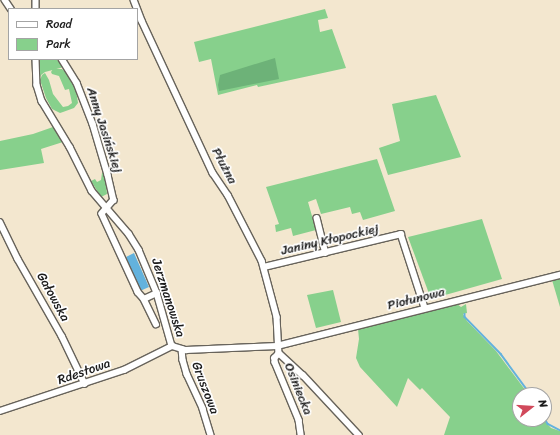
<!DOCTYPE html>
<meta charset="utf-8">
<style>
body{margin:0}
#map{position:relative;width:560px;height:435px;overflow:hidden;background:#f3e7cf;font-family:Sriracha,sans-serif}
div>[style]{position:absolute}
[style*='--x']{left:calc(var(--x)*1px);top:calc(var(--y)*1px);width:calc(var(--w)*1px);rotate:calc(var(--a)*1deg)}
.green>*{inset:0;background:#87d08c}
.forest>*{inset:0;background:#6db278}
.water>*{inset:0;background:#63b2dd}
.stream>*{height:1.5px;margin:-0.75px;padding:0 0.75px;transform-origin:0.75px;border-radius:0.75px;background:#63b2dd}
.roads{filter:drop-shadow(1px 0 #67635b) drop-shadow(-1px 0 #67635b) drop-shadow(0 1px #67635b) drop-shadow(0 -1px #67635b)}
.minor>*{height:5.5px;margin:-2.75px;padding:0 2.75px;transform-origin:2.75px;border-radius:2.75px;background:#fff}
span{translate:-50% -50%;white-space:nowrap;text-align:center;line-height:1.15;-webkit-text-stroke:3.5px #fff;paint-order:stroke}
.street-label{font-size:13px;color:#1c1c1c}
.legend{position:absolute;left:8px;top:8px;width:130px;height:52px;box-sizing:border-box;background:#fff;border:1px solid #a4a4a4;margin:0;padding:5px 7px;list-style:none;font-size:12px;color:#1c1c1c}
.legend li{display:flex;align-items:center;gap:8px;height:20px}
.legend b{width:20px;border:1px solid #a4a4a4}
.north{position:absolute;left:512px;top:387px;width:40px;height:40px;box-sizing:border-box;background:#fff;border:1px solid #a4a4a4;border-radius:50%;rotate:73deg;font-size:11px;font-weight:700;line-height:16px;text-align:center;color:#1c1c1c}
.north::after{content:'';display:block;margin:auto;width:14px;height:18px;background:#d1495b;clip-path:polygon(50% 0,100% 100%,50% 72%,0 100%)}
</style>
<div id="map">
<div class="green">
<i style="clip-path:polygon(325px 9px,328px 18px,318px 20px,320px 32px,332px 29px,346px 68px,258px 87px,257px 85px,218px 95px,211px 59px,199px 62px,194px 42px)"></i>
<i style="clip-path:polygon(40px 59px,56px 59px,64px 67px,45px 72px,41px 75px,39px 80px)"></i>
<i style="clip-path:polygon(53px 69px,62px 69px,70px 76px,76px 90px,78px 103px,74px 108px,63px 112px,60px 113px,52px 109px,46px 98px,40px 80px,42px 75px,45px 73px,49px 80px,53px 94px,63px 107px,68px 106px,72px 103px,69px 89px,65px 90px,59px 76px,52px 74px,51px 72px)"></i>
<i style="clip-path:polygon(436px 95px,461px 157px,388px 175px,379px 148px,400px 141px,392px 104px)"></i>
<i style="clip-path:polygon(53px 127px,63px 142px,41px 149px,44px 163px,0 170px,0 141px,33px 134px)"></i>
<i style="clip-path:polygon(377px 159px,395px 211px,363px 220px,360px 212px,352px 214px,350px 207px,321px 214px,316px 199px,308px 202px,316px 230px,293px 236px,291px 228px,276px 232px,275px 225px,279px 224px,266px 187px)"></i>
<i style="clip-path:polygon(102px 173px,105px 173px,107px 194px,101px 197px,91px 181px,95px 179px,97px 182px,101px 180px)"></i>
<i style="clip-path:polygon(482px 219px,502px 279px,431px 299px,408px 237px)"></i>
<i style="clip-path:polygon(560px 278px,560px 307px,552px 280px)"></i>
<i style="clip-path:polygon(333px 290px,341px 322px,316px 328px,307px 295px)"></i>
<i style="clip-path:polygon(453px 304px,457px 304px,461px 307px,466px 304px,467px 313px,463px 314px,467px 321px,496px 351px,529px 395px,520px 395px,520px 419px,543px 419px,551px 428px,560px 431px,560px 435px,444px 435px,450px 417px,422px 388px,420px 390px,408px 378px,397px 407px,360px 367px,356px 358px,359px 339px,358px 329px)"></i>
</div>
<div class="forest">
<i style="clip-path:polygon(275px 58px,279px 79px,219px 91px,218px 85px,220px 75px)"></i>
</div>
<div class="water">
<i style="clip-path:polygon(134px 253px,149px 287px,140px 291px,126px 257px)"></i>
</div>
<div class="stream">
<i style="--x:465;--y:314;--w:3;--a:90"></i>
<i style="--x:465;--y:317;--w:52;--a:45.8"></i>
<i style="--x:501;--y:354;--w:51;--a:53.8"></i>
<i style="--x:544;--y:417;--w:8;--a:60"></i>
<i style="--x:548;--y:424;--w:13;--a:27"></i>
</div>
<div class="roads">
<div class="minor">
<i style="--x:5;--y:0;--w:11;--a:56"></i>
<i style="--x:36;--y:0;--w:9;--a:90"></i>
<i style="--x:134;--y:0;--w:22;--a:69"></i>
<i style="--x:142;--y:21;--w:168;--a:65"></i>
<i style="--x:213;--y:173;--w:27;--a:56"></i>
<i style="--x:228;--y:195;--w:74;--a:62.7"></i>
<i style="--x:262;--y:261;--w:58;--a:75"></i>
<i style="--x:277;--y:317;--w:36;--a:87"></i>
<i style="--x:279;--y:353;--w:33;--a:43"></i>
<i style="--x:303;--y:375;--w:82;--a:47"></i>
<i style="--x:36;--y:59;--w:26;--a:88"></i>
<i style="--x:37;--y:85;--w:17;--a:73"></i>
<i style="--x:42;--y:101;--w:54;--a:58.7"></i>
<i style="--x:70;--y:147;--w:49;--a:63.4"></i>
<i style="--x:92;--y:191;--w:57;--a:49.3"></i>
<i style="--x:129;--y:234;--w:19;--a:58"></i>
<i style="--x:139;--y:250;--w:47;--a:67.3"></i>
<i style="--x:157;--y:293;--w:55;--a:74.2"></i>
<i style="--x:62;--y:59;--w:28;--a:58"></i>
<i style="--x:77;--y:83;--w:44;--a:68.7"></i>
<i style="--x:93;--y:124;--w:53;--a:73.6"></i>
<i style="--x:108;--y:175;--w:26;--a:77"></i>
<i style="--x:114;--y:200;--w:18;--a:131"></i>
<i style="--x:102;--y:214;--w:86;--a:65.2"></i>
<i style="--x:138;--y:292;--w:9;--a:49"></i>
<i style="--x:144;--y:299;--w:28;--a:64"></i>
<i style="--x:317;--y:218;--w:36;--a:76"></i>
<i style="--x:0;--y:222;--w:41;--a:64.1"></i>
<i style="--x:18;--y:259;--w:89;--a:60.3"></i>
<i style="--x:62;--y:336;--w:53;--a:64.4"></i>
<i style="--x:264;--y:267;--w:141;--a:-13.5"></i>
<i style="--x:401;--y:234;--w:78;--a:72"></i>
<i style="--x:144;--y:299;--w:14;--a:-25"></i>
<i style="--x:172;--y:346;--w:15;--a:16"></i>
<i style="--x:186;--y:350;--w:91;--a:-2.5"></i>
<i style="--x:277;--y:346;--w:292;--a:-14.1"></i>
<i style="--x:182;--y:349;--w:11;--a:85"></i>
<i style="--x:183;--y:360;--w:15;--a:74"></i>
<i style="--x:187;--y:374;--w:38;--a:65"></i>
<i style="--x:203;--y:409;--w:27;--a:73"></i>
<i style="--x:279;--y:354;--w:6;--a:135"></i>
<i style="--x:275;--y:358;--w:4;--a:90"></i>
<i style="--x:275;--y:362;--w:63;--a:67.5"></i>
<i style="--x:299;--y:420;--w:15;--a:82"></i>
<i style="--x:0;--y:411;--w:131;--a:-18.3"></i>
<i style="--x:124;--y:370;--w:54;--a:-26.6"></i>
</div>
</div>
<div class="street-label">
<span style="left:104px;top:130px;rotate:72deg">Anny Jasińskiej</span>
<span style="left:224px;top:166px;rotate:62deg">Płużna</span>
<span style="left:330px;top:240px;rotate:-13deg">Janiny Kłopockiej</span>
<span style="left:53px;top:297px;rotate:61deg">Gałowska</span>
<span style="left:168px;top:298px;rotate:72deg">Jerzmanowska</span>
<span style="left:416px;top:299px;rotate:-14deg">Piołunowa</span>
<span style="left:84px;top:372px;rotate:-19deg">Rdestowa</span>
<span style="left:205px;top:388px;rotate:69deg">Gruszowa</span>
<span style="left:298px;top:389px;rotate:68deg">Osiniecka</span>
</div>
<ul class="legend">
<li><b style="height:5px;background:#fff"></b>Road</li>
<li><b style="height:11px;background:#87d08c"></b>Park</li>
</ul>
<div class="north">N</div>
</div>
